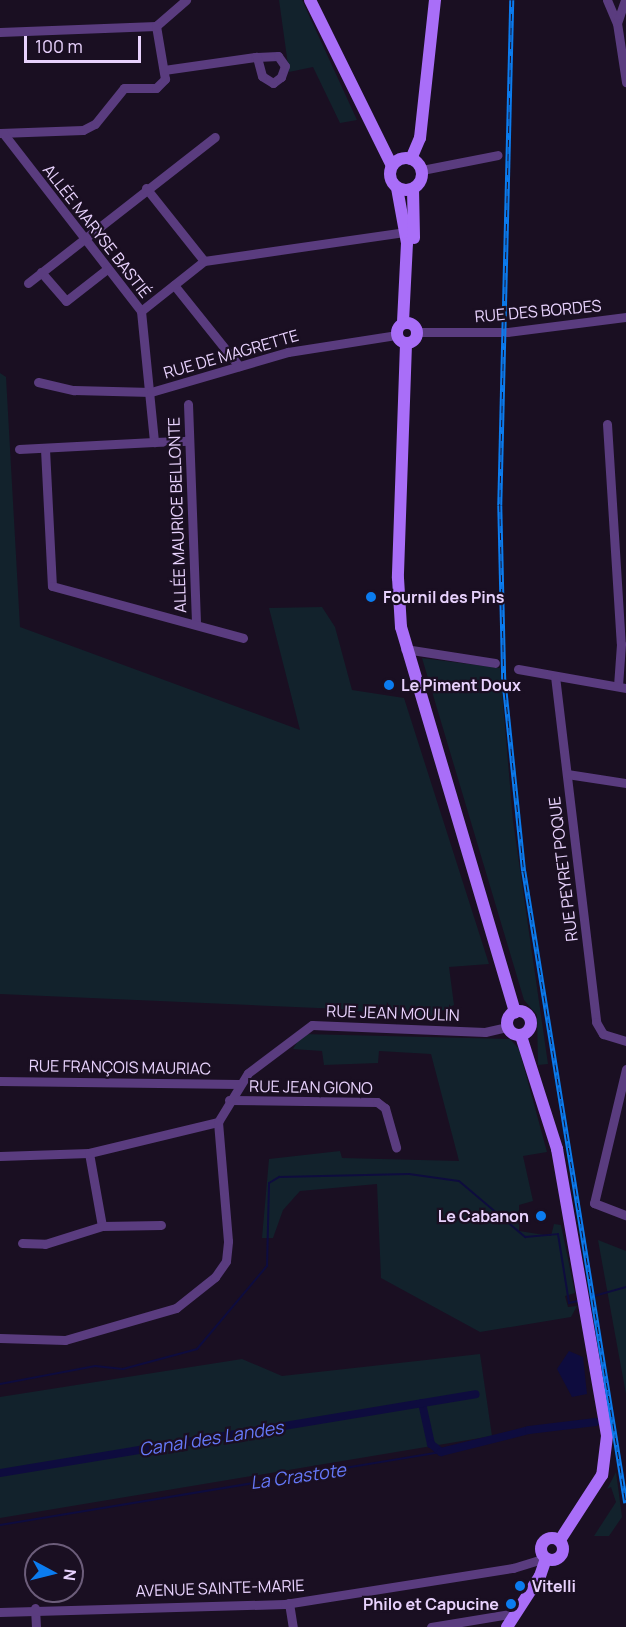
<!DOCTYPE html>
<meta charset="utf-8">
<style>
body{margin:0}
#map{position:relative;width:626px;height:1627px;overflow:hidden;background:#1a0f22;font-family:Manrope,sans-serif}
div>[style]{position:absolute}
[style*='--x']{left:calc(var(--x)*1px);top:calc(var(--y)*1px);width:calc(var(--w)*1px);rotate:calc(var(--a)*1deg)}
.green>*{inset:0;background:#12222c}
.water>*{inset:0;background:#0e0c3e}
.stream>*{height:2px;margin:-1px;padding:0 1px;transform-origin:1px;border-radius:1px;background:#0e0c3e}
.canal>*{height:8px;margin:-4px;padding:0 4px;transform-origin:4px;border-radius:4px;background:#0e0c3e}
.street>*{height:9px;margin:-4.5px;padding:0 4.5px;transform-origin:4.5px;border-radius:4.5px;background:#5a3c7f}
.secondary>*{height:12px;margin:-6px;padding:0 6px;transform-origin:6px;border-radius:6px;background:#a96ef8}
.secondary>.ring{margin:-6px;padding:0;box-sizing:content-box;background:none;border:12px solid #a96ef8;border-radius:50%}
.rail>*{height:4.5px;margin-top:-2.25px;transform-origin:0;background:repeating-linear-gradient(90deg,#1a0f22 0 7px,#0b7cef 0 14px);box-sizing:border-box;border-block:2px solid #0b7cef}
.dots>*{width:16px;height:16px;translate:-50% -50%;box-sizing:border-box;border:3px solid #1a0f22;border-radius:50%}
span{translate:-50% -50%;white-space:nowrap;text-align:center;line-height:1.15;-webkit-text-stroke:4.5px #1a0f22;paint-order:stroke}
.street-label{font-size:16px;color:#e8d2fd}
.poi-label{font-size:16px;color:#e8d2fd;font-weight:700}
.left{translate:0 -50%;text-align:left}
.right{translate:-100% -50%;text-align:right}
.water-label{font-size:18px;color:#6578f8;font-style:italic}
.north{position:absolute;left:24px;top:1543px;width:60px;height:60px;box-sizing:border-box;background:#1a0f22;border:2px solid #6c5d7a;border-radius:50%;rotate:97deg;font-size:16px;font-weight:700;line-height:24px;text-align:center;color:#e8d2fd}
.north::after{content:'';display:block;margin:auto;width:21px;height:27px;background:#0b7cef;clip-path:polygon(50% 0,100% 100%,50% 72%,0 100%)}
.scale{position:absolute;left:24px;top:36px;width:117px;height:27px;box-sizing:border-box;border:3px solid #e8d2fd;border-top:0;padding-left:8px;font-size:18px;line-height:21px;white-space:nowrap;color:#e8d2fd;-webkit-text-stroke:4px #1a0f22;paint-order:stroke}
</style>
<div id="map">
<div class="green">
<i style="clip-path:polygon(279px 0,302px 0,357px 120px,340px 123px,313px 67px,289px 72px)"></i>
<i style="clip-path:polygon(0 373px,6px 377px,20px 627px,300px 730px,269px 608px,322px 607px,335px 627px,352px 690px,404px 698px,489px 964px,449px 967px,454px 1005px,424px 1019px,341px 1009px,0 994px)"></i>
<i style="clip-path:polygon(422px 658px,500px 668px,513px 821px,548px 1064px,538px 1065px,537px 1015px,524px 1000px)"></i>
<i style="clip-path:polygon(302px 1034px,510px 1039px,519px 1049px,547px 1152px,523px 1156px,533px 1201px,519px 1205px,519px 1231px,551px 1236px,554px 1224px,561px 1225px,575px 1293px,565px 1296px,568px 1307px,577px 1306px,571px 1317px,480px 1332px,381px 1278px,377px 1184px,300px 1191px,283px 1210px,273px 1238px,262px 1238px,269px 1159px,340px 1151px,342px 1158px,459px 1161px,431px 1054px,379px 1051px,378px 1063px,324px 1065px,322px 1051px,293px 1049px)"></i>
<i style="clip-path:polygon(598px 1240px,626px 1251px,626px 1394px,619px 1356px)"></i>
<i style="clip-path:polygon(480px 1354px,492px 1436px,0 1518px,0 1397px,242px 1359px,282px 1376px)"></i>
<i style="clip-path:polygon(616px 1472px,622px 1517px,609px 1536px,594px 1536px,616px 1502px,611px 1487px,607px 1489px)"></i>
</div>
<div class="water">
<i style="clip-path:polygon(569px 1351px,583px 1357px,587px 1394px,572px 1397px,557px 1369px)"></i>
</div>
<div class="stream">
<i style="--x:587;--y:1298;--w:41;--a:-15.8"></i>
<i style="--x:0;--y:1384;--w:97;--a:-10.7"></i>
<i style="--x:95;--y:1366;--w:28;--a:6"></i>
<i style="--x:123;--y:1369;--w:77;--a:-15.1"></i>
<i style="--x:197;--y:1349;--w:109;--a:-49.9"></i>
<i style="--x:267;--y:1266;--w:83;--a:-88.6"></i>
<i style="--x:269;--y:1183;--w:12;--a:-31"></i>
<i style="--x:279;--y:1177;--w:130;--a:-1.3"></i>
<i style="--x:409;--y:1174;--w:50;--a:8"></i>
<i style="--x:459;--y:1181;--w:87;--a:40.3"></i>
<i style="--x:525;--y:1237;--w:33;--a:-5"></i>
<i style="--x:558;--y:1234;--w:70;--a:80.9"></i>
<i style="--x:569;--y:1303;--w:9;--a:-13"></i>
<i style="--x:0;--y:1525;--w:447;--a:-9.4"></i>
</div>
<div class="canal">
<i style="--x:422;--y:1403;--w:42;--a:77.6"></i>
<i style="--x:431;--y:1444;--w:13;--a:39"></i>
<i style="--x:441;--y:1452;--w:91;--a:-14"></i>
<i style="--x:529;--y:1430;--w:67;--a:-6.8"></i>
<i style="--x:0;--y:1473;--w:482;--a:-9.4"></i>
</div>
<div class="street">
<i style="--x:607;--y:0;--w:25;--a:67"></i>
<i style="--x:625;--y:0;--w:24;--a:109"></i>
<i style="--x:617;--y:23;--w:60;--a:81.3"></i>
<i style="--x:0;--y:32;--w:156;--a:-2.2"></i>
<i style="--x:156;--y:26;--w:40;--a:-41"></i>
<i style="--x:164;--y:70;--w:92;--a:-8.1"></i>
<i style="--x:255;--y:57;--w:2;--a:0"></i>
<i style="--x:257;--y:57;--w:21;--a:-3"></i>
<i style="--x:278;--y:56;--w:12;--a:55"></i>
<i style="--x:285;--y:66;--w:12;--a:110"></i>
<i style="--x:281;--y:77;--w:10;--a:143"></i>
<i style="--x:273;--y:83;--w:13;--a:-148"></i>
<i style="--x:262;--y:76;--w:20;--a:-105"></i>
<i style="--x:0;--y:133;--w:83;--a:-2.1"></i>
<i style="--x:83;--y:130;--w:13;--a:-27"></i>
<i style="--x:95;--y:124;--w:46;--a:-51.1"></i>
<i style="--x:124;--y:88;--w:32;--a:0"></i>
<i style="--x:156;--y:88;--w:13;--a:-45"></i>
<i style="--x:165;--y:79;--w:54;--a:-99.6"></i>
<i style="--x:3;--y:133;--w:225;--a:52.2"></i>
<i style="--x:141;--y:311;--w:132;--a:84.3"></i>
<i style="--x:154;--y:442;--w:35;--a:-2"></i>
<i style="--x:422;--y:170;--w:77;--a:-11.2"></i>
<i style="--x:146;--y:188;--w:93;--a:51.5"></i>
<i style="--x:41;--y:272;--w:38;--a:49"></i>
<i style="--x:66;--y:301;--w:52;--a:-38"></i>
<i style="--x:28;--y:283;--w:237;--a:-38"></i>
<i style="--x:174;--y:285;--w:104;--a:51.3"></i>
<i style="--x:141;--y:311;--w:80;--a:-38.4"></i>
<i style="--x:204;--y:261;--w:204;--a:-8.2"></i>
<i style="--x:417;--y:332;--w:90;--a:0"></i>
<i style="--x:507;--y:332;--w:120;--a:-7.2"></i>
<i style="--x:38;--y:382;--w:37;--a:13"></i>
<i style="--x:74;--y:390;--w:77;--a:1.5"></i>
<i style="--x:151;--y:392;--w:143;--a:-16.3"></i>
<i style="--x:288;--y:352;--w:109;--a:-8.9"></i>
<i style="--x:188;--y:404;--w:220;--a:87.9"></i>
<i style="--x:607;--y:424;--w:220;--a:86.4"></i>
<i style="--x:621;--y:644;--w:42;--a:94.1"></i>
<i style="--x:19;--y:449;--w:135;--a:-3"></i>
<i style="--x:45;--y:449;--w:137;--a:87.1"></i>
<i style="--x:52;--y:586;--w:198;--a:15.2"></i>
<i style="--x:405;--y:649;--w:91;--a:8.8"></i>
<i style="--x:518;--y:669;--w:110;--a:10"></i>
<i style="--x:555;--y:676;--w:348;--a:83.2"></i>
<i style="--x:596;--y:1022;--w:14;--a:60"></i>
<i style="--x:603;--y:1034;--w:24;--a:17"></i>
<i style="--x:567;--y:774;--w:60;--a:8.7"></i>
<i style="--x:626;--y:1069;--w:138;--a:103.4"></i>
<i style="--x:594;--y:1203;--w:34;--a:21"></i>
<i style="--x:0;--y:1081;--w:239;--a:0.7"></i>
<i style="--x:229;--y:1100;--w:148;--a:0.8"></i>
<i style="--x:377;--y:1102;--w:10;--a:37"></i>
<i style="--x:385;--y:1108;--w:41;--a:74.2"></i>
<i style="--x:89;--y:1153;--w:74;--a:79.9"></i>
<i style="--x:0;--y:1156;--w:89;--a:-1.9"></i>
<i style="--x:89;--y:1153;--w:133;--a:-13.5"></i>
<i style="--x:218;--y:1122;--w:57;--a:-58.5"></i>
<i style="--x:248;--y:1073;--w:80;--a:-36.9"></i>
<i style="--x:312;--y:1025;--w:173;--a:2.3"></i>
<i style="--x:485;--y:1032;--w:23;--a:-13"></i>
<i style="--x:22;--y:1243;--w:23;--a:2"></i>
<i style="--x:45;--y:1244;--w:60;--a:-17.5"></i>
<i style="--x:102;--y:1226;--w:59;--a:-1"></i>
<i style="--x:0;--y:1338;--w:65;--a:1.8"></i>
<i style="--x:65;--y:1340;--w:116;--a:-16.1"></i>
<i style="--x:176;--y:1308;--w:50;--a:-38.5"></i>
<i style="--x:215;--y:1277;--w:19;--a:-55"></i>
<i style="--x:226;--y:1261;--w:20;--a:-84"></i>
<i style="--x:228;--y:1241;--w:119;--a:-94.8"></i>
<i style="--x:289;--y:1603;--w:24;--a:81"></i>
<i style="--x:35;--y:1608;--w:19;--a:87"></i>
<i style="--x:0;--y:1612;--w:285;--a:-1.6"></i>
<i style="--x:285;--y:1604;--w:231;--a:-9"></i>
<i style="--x:513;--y:1568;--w:34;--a:-17"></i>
<i style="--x:431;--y:1627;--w:86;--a:-9.4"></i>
</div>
<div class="secondary">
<i style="--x:310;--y:0;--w:185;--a:63.7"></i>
<i class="ring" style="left:390px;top:158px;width:20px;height:20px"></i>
<i style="--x:411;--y:159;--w:23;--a:-67"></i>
<i style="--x:420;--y:138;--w:139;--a:-83.8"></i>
<i style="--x:397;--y:188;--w:56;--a:79.7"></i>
<i style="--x:407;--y:243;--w:80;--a:92.9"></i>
<i style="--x:413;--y:189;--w:49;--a:88.8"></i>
<i class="ring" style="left:397px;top:323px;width:8px;height:8px"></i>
<i style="--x:406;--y:344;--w:234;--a:92"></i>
<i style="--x:398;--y:578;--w:49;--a:86.5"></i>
<i style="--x:401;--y:627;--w:402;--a:73.5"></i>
<i class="ring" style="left:507px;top:1011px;width:12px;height:12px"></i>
<i style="--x:521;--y:1036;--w:119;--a:72.3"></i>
<i style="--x:557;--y:1149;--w:291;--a:80.1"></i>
<i style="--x:607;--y:1436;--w:39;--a:97"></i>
<i style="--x:602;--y:1475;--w:77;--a:122.9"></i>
<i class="ring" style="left:541px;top:1538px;width:10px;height:10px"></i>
<i style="--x:507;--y:1627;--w:61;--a:-57.1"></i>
<i style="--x:540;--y:1576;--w:18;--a:-71"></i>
</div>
<div class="rail">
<i style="--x:512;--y:0;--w:505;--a:91.36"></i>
<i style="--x:500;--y:505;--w:174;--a:88.7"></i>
<i style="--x:504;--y:679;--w:193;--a:84.1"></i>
<i style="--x:524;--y:871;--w:640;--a:80.83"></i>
</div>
<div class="dots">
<i style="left:371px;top:597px;background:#0b7cef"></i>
<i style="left:389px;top:685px;background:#0b7cef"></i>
<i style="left:541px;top:1216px;background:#0b7cef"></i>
<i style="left:520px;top:1586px;background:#0b7cef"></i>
<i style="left:511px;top:1604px;background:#0b7cef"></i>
</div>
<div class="street-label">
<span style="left:97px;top:231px;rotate:52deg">ALLÉE MARYSE BASTIÉ</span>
<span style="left:538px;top:311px;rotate:-5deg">RUE DES BORDES</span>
<span style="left:231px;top:354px;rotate:-16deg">RUE DE MAGRETTE</span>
<span style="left:177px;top:515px;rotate:-92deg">ALLÉE MAURICE BELLONTE</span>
<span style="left:563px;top:869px;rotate:-97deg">RUE PEYRET POQUE</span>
<span style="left:393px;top:1013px;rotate:2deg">RUE JEAN MOULIN</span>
<span style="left:120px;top:1067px;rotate:1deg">RUE FRANÇOIS MAURIAC</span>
<span style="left:311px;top:1087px;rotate:1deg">RUE JEAN GIONO</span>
<span style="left:220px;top:1588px;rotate:-2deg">AVENUE SAINTE-MARIE</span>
</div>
<div class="poi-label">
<span class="left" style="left:383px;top:597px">Fournil des Pins</span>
<span class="left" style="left:401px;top:685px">Le Piment Doux</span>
<span class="right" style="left:529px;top:1216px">Le Cabanon</span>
<span class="left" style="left:532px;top:1586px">Vitelli</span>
<span class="right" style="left:499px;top:1604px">Philo et Capucine</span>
</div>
<div class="water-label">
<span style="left:211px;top:1438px;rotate:-9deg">Canal des Landes</span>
<span style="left:298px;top:1476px;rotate:-8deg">La Crastote</span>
</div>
<div class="north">N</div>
<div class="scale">100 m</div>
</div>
